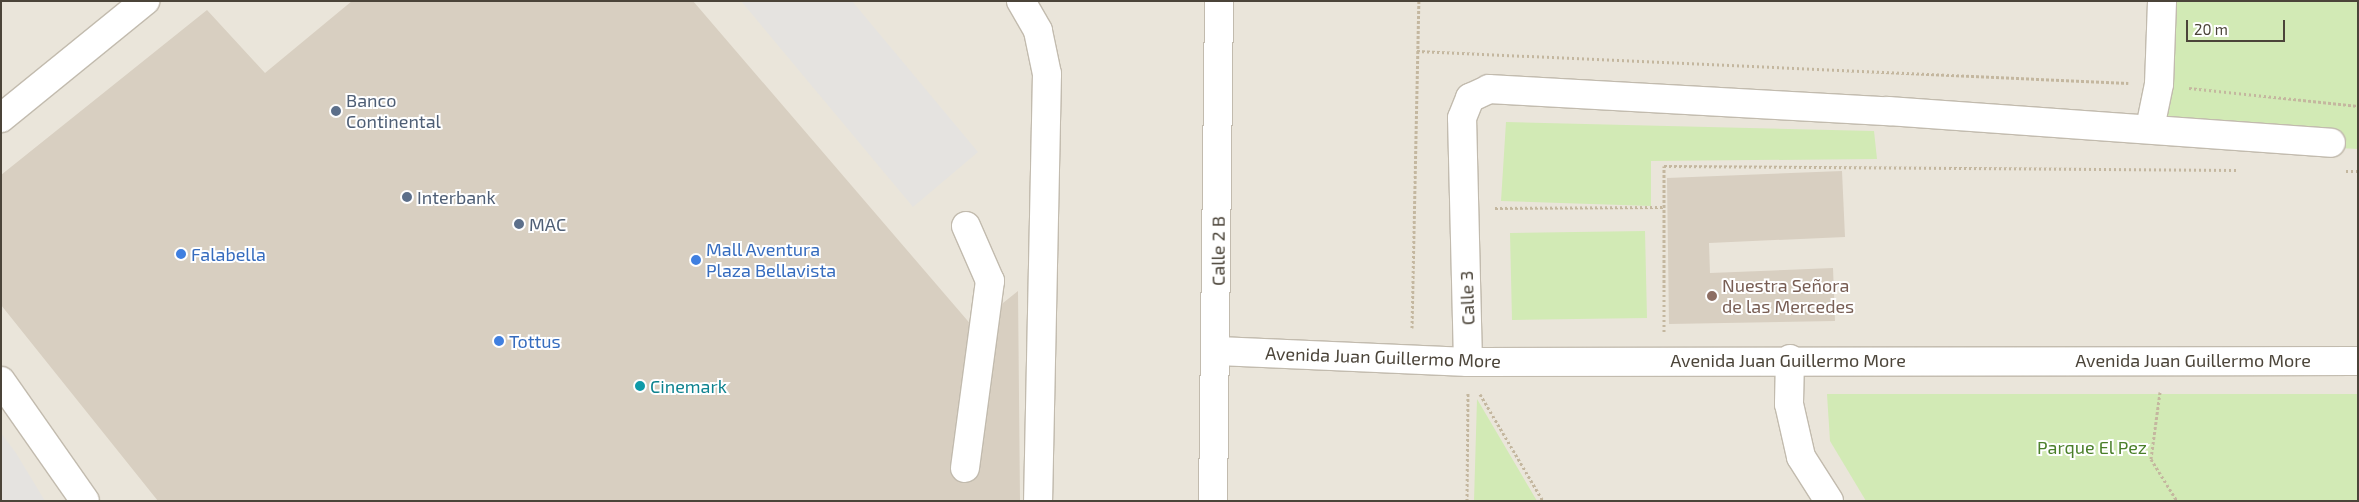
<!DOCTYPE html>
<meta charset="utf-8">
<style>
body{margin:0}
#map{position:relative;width:2359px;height:502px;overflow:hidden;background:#f6f3ec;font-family:"Exo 2",sans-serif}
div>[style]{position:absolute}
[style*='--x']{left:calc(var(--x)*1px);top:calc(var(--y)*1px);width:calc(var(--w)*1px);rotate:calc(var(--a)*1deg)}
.residential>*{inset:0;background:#eae5da}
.green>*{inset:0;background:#d2eab5}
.parking>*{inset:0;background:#e5e3e0}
.building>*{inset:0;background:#d8cfc1}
.path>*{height:3px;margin-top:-1.5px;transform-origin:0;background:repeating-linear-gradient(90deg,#c4b79f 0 2.5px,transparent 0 5px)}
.roads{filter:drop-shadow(1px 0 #c2bbae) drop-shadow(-1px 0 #c2bbae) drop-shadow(0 1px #c2bbae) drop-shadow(0 -1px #c2bbae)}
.minor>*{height:28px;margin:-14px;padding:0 14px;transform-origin:14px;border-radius:14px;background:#fff}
.dots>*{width:14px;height:14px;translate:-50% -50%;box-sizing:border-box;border:2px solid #fff;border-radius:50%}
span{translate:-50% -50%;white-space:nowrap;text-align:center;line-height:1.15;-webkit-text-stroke:4px #fff;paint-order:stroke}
.service-label{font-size:18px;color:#4e5e75}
.left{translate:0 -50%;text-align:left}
.shop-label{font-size:18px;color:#366cbe}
.street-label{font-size:18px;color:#4b4439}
.education-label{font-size:18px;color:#785e54}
.culture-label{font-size:18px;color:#0d838f}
.park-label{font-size:18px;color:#4a7f2a}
.frame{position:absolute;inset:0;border:2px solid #4b4439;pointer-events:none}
.scale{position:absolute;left:2186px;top:20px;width:99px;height:22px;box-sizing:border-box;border:2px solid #4b4439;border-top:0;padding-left:6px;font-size:15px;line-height:18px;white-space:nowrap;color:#4b4439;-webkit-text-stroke:4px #fff;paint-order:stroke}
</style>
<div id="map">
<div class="residential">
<i style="clip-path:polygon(1px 1px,2358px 1px,2358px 501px,1px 501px)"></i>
</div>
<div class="green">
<i style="clip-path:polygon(2172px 1px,2358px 1px,2358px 149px,2165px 139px)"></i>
<i style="clip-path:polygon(1506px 122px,1874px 131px,1877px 159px,1651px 161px,1651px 206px,1501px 201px)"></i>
<i style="clip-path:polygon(1645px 231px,1647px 318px,1512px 320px,1510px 233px)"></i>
<i style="clip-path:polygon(1827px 394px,2358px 394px,2358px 501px,1866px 501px,1830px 441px)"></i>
<i style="clip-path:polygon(1477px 399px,1537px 501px,1474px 501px)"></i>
</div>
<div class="parking">
<i style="clip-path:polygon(741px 1px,852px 1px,978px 152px,913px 207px)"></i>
<i style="clip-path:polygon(1px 433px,16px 453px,45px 501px,1px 501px)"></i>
</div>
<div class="building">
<i style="clip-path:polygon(352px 1px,693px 1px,973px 327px,1018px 291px,1020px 501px,158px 501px,1px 305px,1px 175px,207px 10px,265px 73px)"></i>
<i style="clip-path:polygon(1842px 171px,1845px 237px,1709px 243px,1710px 273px,1833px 268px,1835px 321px,1669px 324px,1667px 178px)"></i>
</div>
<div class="path">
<i style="--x:1417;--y:51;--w:712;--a:2.58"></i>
<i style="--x:2189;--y:88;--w:170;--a:6.1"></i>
<i style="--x:2346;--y:171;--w:12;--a:0"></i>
<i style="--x:1495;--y:208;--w:169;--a:-0.3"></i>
<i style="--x:1412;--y:328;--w:327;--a:-88.8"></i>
<i style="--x:1664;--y:332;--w:166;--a:-90"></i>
<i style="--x:1664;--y:166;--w:573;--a:0.4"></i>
<i style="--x:2160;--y:392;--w:68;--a:97.7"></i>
<i style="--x:2151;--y:459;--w:49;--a:58.2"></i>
<i style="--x:1480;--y:394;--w:124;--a:59.5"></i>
<i style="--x:1467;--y:501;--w:108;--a:-89.5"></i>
</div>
<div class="roads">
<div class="minor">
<i style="--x:1021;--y:1;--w:34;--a:60"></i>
<i style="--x:1038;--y:31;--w:44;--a:78.2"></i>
<i style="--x:1047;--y:74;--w:427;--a:91.2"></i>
<i style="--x:1;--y:118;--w:186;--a:-39.1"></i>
<i style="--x:2150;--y:128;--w:45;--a:-78.4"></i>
<i style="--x:2159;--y:84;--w:83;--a:-87.9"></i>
<i style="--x:1218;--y:351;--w:250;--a:2.5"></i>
<i style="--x:1468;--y:362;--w:890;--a:-0.06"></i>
<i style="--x:1790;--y:359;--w:45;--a:91.3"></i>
<i style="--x:1789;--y:404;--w:54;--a:77.2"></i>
<i style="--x:1801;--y:457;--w:52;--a:57.5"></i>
<i style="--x:1468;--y:362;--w:244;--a:-91.4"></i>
<i style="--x:1462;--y:118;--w:22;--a:-68"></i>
<i style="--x:1470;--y:98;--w:21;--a:-25"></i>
<i style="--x:1489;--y:89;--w:400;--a:3.2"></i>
<i style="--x:1888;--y:111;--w:444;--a:4.1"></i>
<i style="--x:1;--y:381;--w:146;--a:55"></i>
<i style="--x:965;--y:468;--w:189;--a:-82.4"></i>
<i style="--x:990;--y:281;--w:60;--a:-113.6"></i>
<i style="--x:1213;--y:501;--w:500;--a:-89.31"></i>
</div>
</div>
<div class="dots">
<i style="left:336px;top:111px;background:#5c6f8a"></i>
<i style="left:407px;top:197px;background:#5c6f8a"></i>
<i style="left:519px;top:224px;background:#5c6f8a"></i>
<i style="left:181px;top:254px;background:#3f7fe0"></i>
<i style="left:696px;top:260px;background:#3f7fe0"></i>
<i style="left:1712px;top:296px;background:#8d6e63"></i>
<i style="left:499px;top:341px;background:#3f7fe0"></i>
<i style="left:640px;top:386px;background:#0f9aa8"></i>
</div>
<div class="service-label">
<span class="left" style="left:346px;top:111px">Banco<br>Continental</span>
<span class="left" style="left:417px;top:197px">Interbank</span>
<span class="left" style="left:529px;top:224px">MAC</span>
</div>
<div class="shop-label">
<span class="left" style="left:706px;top:260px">Mall Aventura<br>Plaza Bellavista</span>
<span class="left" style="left:191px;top:254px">Falabella</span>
<span class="left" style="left:509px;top:341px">Tottus</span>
</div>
<div class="street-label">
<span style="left:1218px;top:251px;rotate:-90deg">Calle 2 B</span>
<span style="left:1467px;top:298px;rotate:-92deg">Calle 3</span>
<span style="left:1383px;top:357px;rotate:2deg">Avenida Juan Guillermo More</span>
<span style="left:1788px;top:360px">Avenida Juan Guillermo More</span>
<span style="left:2193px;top:360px">Avenida Juan Guillermo More</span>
</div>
<div class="education-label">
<span class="left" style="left:1722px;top:296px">Nuestra Señora<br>de las Mercedes</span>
</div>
<div class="culture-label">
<span class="left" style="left:650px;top:386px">Cinemark</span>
</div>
<div class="park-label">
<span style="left:2092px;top:447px">Parque El Pez</span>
</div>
<div class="frame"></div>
<div class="scale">20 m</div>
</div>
